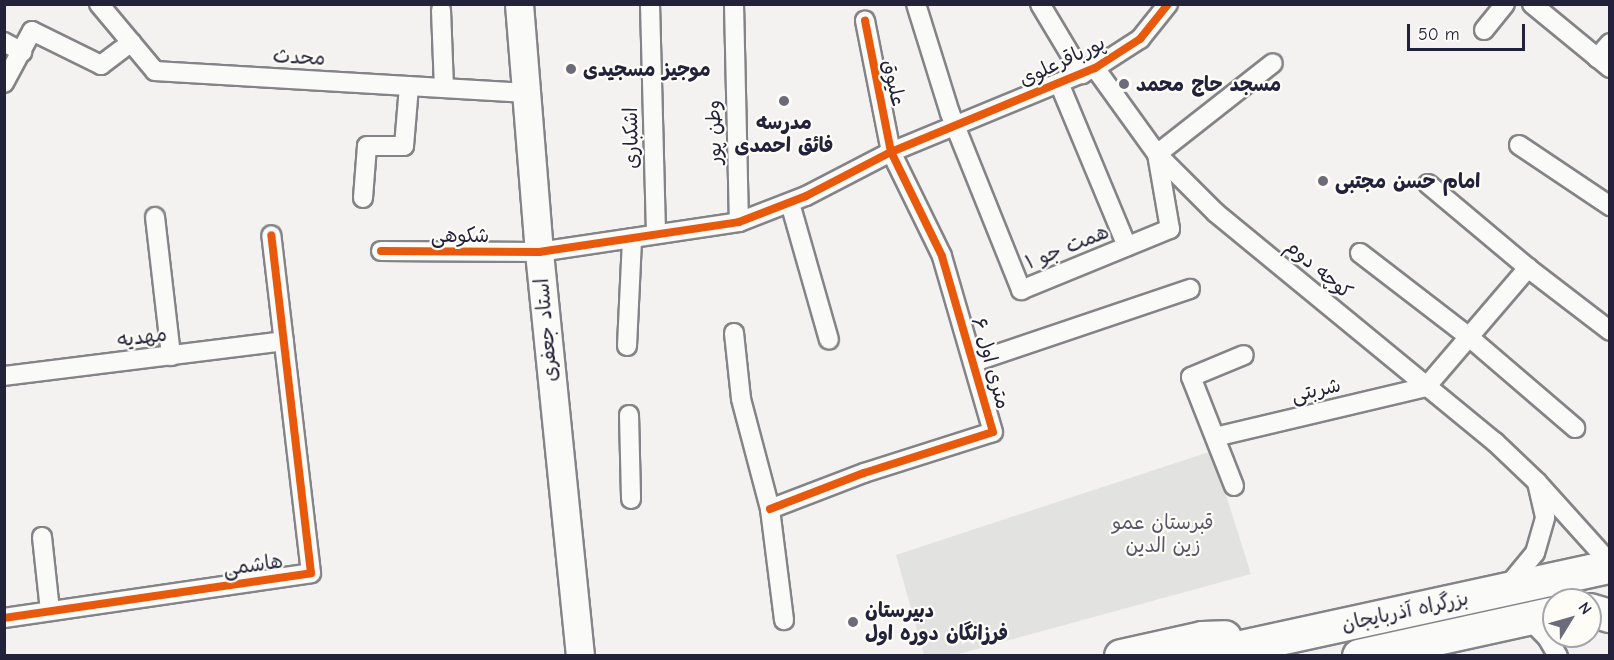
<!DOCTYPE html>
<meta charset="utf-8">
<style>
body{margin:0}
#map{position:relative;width:1614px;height:660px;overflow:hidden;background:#f3f2f0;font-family:"Comic Neue","Playpen Sans Arabic",sans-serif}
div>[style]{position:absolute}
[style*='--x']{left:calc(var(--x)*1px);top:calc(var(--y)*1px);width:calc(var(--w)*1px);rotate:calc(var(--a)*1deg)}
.green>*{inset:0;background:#e2e2e1}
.roads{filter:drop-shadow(2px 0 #848488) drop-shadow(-2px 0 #848488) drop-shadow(0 2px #848488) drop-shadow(0 -2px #848488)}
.minor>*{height:18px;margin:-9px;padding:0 9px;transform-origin:9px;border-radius:9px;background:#fafaf8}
.secondary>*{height:27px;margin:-13.5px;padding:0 13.5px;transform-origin:13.5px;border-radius:13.5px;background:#fafaf8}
.trunk>*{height:32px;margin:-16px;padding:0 16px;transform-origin:16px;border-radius:16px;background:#fafaf8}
.cycleway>*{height:8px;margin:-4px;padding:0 4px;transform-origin:4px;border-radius:4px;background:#e8590c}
.dots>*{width:16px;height:16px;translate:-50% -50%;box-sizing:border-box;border:3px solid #fdfcf7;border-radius:50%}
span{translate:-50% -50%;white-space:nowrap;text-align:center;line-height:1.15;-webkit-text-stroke:4.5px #fdfcf7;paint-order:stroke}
.street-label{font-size:20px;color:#22223b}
.poi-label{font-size:20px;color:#22223b;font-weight:700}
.left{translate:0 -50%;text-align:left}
.park-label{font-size:20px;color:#585769}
.frame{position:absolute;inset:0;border:6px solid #22223b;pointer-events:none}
.north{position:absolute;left:1542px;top:588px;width:60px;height:60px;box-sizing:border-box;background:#fdfcf7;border:2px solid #a5a5ac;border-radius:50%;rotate:53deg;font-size:16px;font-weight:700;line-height:24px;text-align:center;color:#22223b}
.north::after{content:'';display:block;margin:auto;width:21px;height:27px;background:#6b6b7a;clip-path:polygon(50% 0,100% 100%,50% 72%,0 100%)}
.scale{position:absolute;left:1407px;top:24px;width:118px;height:27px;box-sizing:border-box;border:3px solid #22223b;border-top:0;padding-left:8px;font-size:18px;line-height:21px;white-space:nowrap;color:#22223b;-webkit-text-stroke:4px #fdfcf7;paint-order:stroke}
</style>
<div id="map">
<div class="green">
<i style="clip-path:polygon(1212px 451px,1251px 574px,955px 655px,924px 655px,896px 555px)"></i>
</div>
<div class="roads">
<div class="minor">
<i style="--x:99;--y:4;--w:87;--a:50.1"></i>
<i style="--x:155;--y:71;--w:372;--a:3.4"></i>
<i style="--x:650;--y:4;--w:230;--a:88.5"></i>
<i style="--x:734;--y:4;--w:218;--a:88.7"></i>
<i style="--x:916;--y:4;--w:114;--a:72.7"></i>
<i style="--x:950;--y:113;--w:191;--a:68.1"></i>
<i style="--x:1021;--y:290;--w:161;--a:-22.3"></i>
<i style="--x:1170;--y:229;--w:76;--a:-99.8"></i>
<i style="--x:1157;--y:154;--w:147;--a:-38.1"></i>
<i style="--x:1040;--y:4;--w:82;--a:59"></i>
<i style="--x:1532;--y:4;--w:101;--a:39.4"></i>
<i style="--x:441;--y:10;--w:78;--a:87.8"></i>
<i style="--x:1484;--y:30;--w:33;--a:-51"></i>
<i style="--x:4;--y:42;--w:21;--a:29"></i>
<i style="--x:1597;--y:58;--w:20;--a:-49"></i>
<i style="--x:1095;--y:68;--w:106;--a:54.2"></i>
<i style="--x:1157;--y:154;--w:83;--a:45"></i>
<i style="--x:1216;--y:213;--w:361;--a:39.4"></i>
<i style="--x:1495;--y:442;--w:58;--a:43.6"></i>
<i style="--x:4;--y:83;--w:59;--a:-61.7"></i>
<i style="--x:32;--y:31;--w:77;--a:26.2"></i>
<i style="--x:101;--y:65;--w:38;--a:-37"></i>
<i style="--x:1059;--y:83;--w:177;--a:67.4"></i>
<i style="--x:1519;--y:145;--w:110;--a:33.8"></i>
<i style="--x:1428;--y:184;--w:131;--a:40"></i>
<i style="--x:1528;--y:268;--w:103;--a:37.5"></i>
<i style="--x:363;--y:198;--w:52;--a:-85.6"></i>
<i style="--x:367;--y:146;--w:37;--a:0"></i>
<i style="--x:404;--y:146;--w:60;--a:-85.2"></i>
<i style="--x:790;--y:203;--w:142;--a:74.1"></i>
<i style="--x:155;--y:217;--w:140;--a:83.4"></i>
<i style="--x:381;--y:251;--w:158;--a:0.4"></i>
<i style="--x:539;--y:252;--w:202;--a:-8.5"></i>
<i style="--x:739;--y:222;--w:72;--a:-21.2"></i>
<i style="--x:806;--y:196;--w:96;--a:-27.4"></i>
<i style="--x:891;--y:152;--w:221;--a:-22.4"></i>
<i style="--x:1095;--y:68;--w:54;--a:-32.8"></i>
<i style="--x:1140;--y:39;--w:45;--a:-51.3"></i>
<i style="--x:1360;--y:253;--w:138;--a:37.6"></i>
<i style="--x:1469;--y:337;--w:140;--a:40.6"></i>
<i style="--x:734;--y:333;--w:66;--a:83.9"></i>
<i style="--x:741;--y:399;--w:114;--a:75.2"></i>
<i style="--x:770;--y:509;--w:112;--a:82.8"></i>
<i style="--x:627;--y:346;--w:108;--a:-87.3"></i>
<i style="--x:974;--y:362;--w:228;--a:-18.7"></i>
<i style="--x:4;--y:376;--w:282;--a:-7.1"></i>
<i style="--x:629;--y:415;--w:84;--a:88.6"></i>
<i style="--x:1215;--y:437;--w:217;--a:-13.3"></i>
<i style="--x:1426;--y:387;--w:157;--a:-49.4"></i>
<i style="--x:1234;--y:486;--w:117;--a:-111.5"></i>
<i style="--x:1191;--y:377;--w:57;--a:-22.5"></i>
<i style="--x:770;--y:509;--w:101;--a:-21"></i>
<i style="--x:864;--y:473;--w:135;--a:-17.6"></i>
<i style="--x:993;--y:432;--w:183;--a:-106.2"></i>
<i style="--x:942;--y:256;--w:116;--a:-116.1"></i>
<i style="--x:891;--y:152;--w:134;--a:-101.2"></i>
<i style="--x:42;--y:537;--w:74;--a:83.8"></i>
<i style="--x:1506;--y:588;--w:45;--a:-50.4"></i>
<i style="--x:1535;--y:553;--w:37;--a:-74"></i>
<i style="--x:1545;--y:517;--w:36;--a:-103"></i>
<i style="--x:1537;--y:482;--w:109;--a:48"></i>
<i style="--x:4;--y:618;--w:310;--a:-8.3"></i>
<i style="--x:311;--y:573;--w:340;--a:-96.7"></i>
<i style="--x:1528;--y:618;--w:29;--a:46"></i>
<i style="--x:1548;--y:639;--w:20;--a:60"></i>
</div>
<div class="secondary">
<i style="--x:519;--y:4;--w:249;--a:85.4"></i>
<i style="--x:539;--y:252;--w:406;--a:84.2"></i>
</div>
<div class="trunk">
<i style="--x:1590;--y:610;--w:21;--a:17"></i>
<i style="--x:1121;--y:656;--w:83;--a:-12.5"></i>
<i style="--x:1202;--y:638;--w:23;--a:-2"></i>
<i style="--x:1201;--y:656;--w:419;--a:-12.3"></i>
<i style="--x:1359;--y:656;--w:200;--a:-12.4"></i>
</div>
</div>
<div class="cycleway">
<i style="--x:381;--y:251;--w:158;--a:0.4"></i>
<i style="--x:539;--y:252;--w:202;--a:-8.5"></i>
<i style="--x:739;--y:222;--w:72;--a:-21.2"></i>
<i style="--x:806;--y:196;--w:96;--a:-27.4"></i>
<i style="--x:891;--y:152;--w:221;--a:-22.4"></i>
<i style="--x:1095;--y:68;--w:54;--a:-32.8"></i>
<i style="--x:1140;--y:39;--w:45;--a:-51.3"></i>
<i style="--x:770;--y:509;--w:101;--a:-21"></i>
<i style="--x:864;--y:473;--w:135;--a:-17.6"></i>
<i style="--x:993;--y:432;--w:183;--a:-106.2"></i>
<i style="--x:942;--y:256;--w:116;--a:-116.1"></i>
<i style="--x:891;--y:152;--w:134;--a:-101.2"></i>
<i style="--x:4;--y:618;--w:310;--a:-8.3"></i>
<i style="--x:311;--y:573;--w:340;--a:-96.7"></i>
</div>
<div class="dots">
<i style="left:571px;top:69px;background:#6b6b7a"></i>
<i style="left:1124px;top:84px;background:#6b6b7a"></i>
<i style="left:784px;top:101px;background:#6b6b7a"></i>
<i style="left:1323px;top:181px;background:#6b6b7a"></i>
<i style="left:853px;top:622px;background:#6b6b7a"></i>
</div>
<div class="street-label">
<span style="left:299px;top:57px;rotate:3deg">محدث</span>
<span style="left:1062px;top:61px;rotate:-25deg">پورباقرعلوی</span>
<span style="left:894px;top:83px;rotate:78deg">علیوق</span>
<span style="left:714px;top:132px;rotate:-91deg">وطن پور</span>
<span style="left:631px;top:138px;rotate:-91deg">اشکباری</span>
<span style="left:460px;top:235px">شکوهی</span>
<span style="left:1067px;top:247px;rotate:-22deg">همت جو ۱</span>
<span style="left:1319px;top:269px;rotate:40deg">کوچه دوم</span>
<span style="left:546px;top:330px;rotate:-95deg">استاد جعفری</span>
<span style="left:142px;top:337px;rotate:-7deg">مهدیه</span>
<span style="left:991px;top:363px;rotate:74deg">۶ متری اول</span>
<span style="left:1316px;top:390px;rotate:-13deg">شربتی</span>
<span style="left:253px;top:565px;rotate:-8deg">هاشمی</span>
<span style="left:1405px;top:611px;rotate:-12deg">بزرگراه آذربایجان</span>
</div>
<div class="poi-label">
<span class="left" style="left:583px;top:69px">موجیز مسجیدی</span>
<span class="left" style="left:1136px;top:84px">مسجد حاج محمد</span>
<span style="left:784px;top:134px">مدرسه<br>فائق احمدی</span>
<span class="left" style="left:1335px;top:181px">امام حسن مجتبی</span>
<span class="left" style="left:865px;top:622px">دبیرستان<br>فرزانگان دوره اول</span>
</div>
<div class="park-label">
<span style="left:1163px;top:534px">قبرستان عمو<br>زین الدین</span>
</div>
<div class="frame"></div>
<div class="north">N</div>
<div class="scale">50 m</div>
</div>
